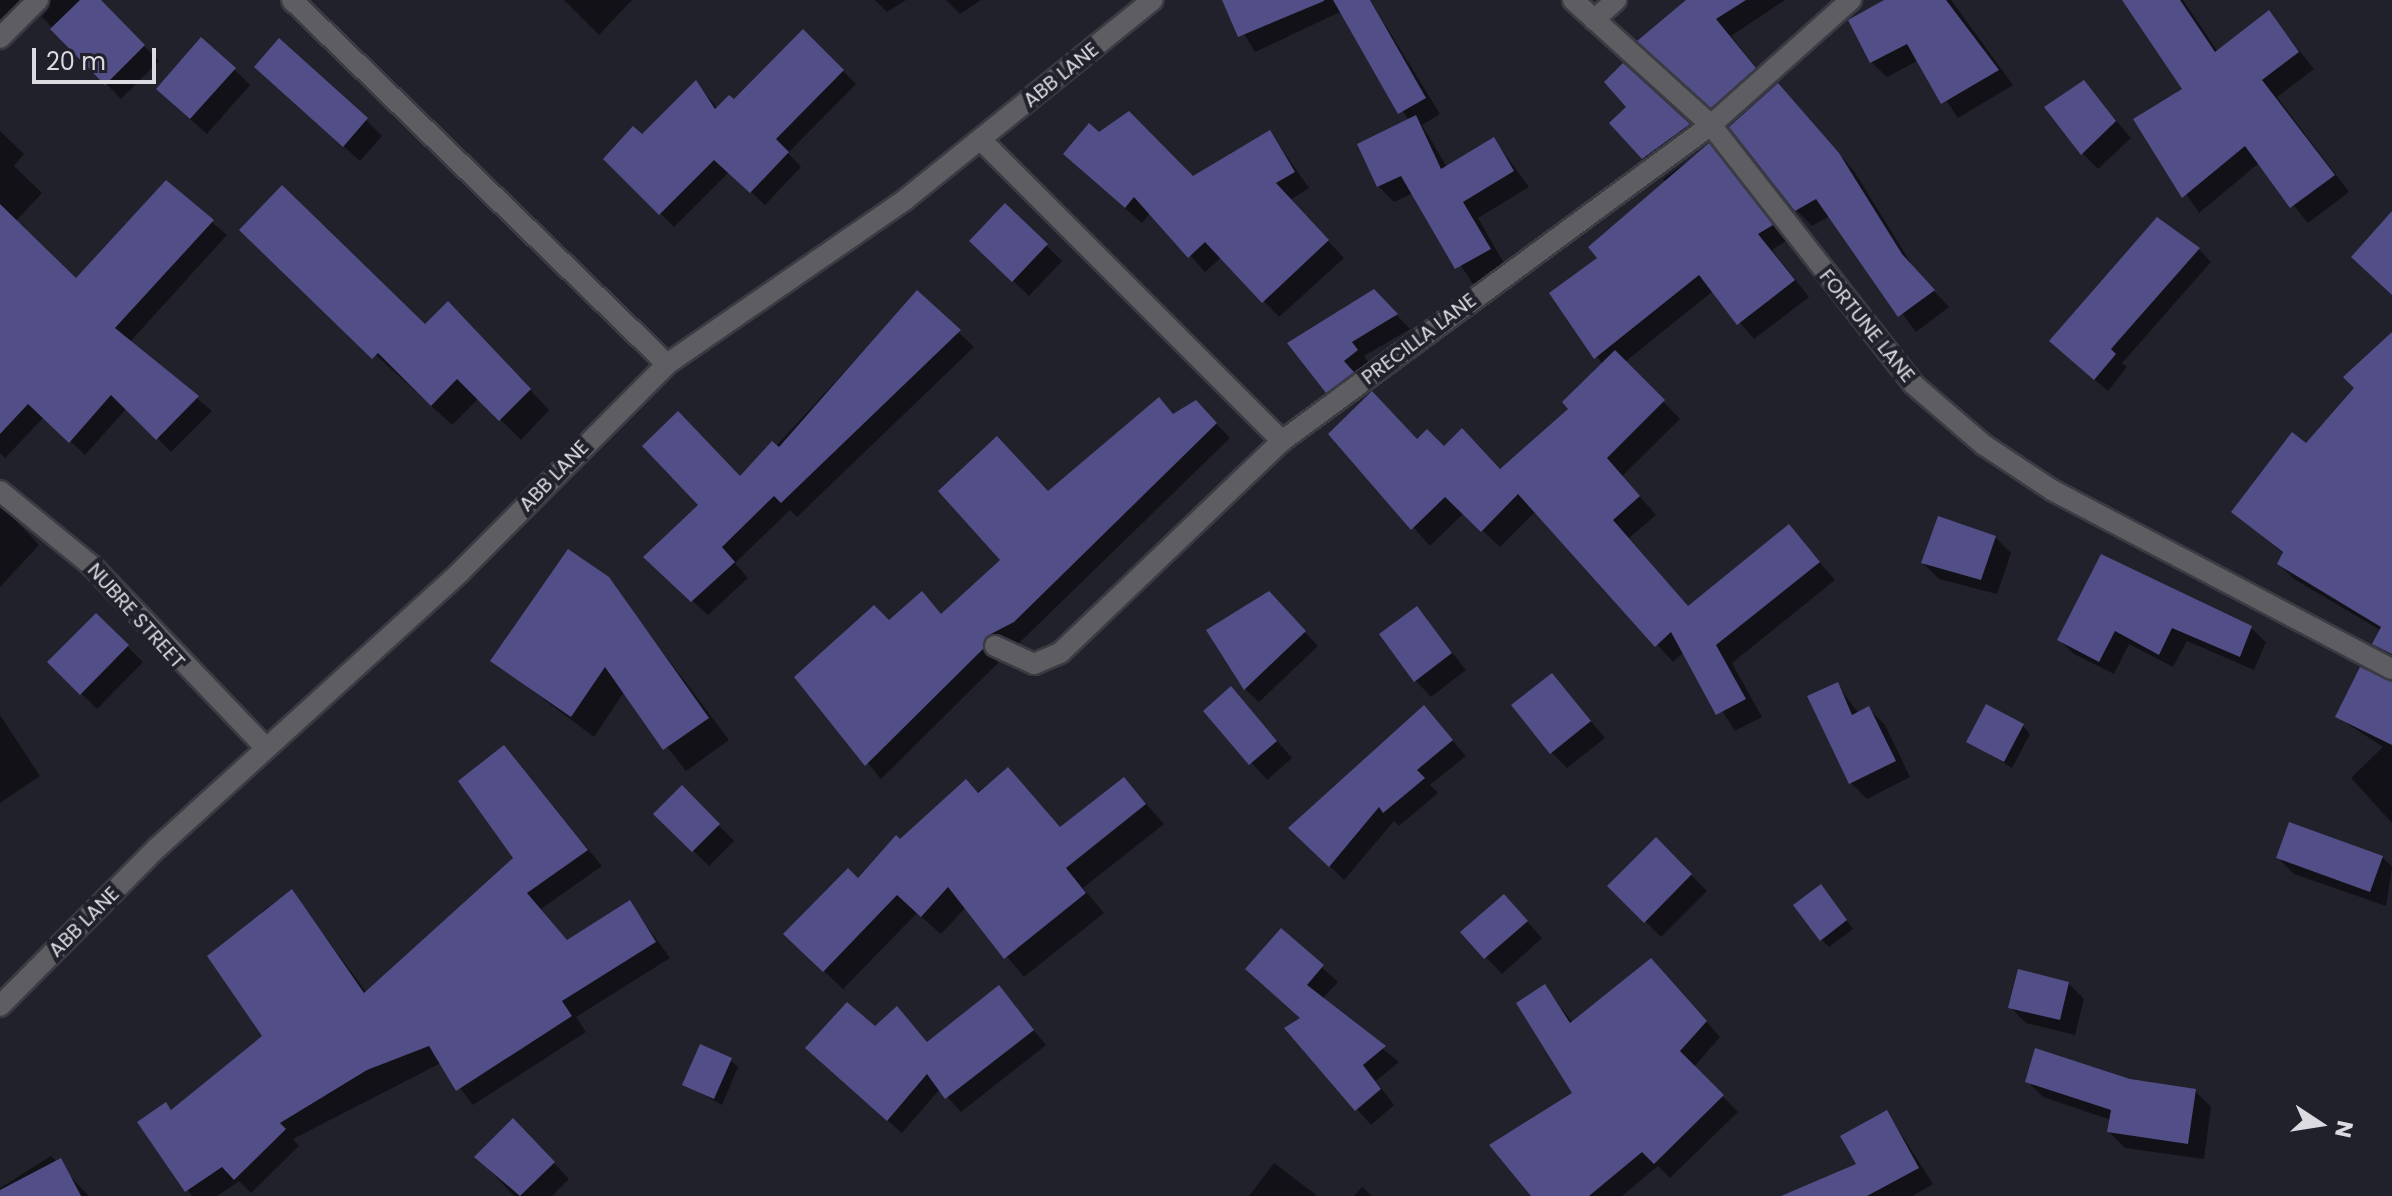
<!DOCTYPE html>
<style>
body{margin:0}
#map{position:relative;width:2392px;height:1196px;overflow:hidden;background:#21212b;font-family:Poppins,sans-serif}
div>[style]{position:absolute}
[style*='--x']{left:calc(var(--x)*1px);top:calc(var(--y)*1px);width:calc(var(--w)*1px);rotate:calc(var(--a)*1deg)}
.shadow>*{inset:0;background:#0007}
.building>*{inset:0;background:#524e87}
.roads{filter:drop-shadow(2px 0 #3b3b44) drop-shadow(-2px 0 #3b3b44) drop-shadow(0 2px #3b3b44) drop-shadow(0 -2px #3b3b44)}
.street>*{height:20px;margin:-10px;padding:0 10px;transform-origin:10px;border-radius:10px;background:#5d5d62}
span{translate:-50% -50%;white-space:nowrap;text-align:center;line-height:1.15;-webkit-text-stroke:8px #21212b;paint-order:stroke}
.street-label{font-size:20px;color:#dbdbe1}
.north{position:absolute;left:2280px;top:1084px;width:80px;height:80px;-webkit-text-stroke:6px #21212b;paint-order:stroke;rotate:102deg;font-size:22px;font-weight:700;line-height:32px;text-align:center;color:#dbdbe1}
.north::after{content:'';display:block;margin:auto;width:28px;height:36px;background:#dbdbe1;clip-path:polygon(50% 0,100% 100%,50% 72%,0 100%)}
.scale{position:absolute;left:32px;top:48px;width:124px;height:36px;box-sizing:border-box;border:4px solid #dbdbe1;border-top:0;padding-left:10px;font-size:24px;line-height:28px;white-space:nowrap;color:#dbdbe1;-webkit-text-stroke:6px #21212b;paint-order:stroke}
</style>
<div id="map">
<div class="shadow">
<i style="clip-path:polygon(0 0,99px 0,159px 61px,121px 99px,42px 17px,51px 6px,0 29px)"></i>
<i style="clip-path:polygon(564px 0,632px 0,599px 35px)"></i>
<i style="clip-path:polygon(875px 0,906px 0,887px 12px)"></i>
<i style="clip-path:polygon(946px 0,981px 0,960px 14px)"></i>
<i style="clip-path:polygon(1224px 0,1370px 0,1440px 114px,1422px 125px,1447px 167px,1494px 139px,1529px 187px,1478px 218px,1505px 265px,1473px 284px,1413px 193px,1394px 202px,1378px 186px,1409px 121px,1342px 11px,1255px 52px)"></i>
<i style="clip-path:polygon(1690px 0,1785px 0,1731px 36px,1770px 85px,1728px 122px,1656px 56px)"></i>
<i style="clip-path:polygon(1883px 0,1951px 0,2013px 85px,1958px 118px,1919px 60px,1887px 77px,1871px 62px)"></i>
<i style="clip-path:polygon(2124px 0,2183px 0,2218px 52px,2269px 13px,2314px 69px,2277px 97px,2349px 192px,2308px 223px,2259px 163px,2199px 213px,2136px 119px,2185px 89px)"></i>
<i style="clip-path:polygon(803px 32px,856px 84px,788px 153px,801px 167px,765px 205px,729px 172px,674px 227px,606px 159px,642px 137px,696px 83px,718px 109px,734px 102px)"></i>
<i style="clip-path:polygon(1624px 66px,1696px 133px,1652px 166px,1612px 123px,1629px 107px)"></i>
<i style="clip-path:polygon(234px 69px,250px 85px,207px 134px,174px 105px)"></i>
<i style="clip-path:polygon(272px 82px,366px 120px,382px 136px,360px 161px)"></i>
<i style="clip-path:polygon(2084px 83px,2131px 138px,2098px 169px,2082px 153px)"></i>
<i style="clip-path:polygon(1793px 102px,1854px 171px,1917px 273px,1949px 307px,1916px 332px,1830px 216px,1812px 226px,1796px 210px)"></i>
<i style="clip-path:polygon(0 131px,24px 154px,14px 166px,42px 193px,15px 222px,76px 281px,166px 183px,227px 235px,130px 342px,212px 411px,171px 452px,127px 408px,85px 455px,44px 417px,5px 458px,0 453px)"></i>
<i style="clip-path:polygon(1270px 132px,1309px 188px,1290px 200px,1344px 258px,1279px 317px,1222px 257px,1205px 272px,1151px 212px,1142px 223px,1081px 170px,1099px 135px,1193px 179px)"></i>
<i style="clip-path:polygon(1708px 146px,1786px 241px,1772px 250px,1809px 297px,1754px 339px,1713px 291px,1625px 362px,1680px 419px,1622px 476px,1656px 515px,1629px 538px,1689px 608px,1789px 527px,1835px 580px,1732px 663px,1762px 717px,1735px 731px,1684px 652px,1673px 662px,1536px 511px,1500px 547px,1464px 513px,1430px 546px,1331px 434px,1372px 394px,1418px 441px,1500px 471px,1571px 409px,1603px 365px,1552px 293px,1600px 258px,1668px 185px,1663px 179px)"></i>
<i style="clip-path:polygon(1005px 205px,1062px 261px,1029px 296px,972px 241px)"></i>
<i style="clip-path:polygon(2199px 249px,2211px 262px,2122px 363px,2127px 367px,2108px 391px,2064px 353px)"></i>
<i style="clip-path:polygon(262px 250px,425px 327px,468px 324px,549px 410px,521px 440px,479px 398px,452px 425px)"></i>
<i style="clip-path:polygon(917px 293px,974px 347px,797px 517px,790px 510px,735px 563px,748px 578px,708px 615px,660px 572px)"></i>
<i style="clip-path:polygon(1387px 305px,1410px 329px,1364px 356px,1370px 364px,1340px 405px,1290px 343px)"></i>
<i style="clip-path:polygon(1159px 399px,1175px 416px,1210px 417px,1230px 438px,1014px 648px,1001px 650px,997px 664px,881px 779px,797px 677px,889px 623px,942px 615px,1003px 560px,1048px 493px)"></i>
<i style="clip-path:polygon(2392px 499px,2392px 637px,2294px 579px,2279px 564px,2284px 554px,2233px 511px)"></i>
<i style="clip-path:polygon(0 504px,39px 545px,0 587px)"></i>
<i style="clip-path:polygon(1995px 537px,2011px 553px,1997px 594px,1939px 579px,1923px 563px)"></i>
<i style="clip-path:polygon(2102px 556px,2251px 628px,2266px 642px,2254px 670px,2187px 641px,2173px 667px,2129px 644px,2114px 674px,2074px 654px,2060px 640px)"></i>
<i style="clip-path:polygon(607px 578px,729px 740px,686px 771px,624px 692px,594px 737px,493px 661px)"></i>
<i style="clip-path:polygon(1282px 608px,1318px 646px,1259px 702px,1245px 689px)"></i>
<i style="clip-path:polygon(1417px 609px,1466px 670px,1431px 697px,1416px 681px)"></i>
<i style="clip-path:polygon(96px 616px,143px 662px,97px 709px,50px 662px)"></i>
<i style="clip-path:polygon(1552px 675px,1605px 738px,1567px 768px,1551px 752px)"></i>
<i style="clip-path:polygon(1837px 684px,1859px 714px,1869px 709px,1885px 725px,1910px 777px,1867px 799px,1851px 783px,1810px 697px)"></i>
<i style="clip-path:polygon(1231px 689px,1292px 758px,1267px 780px,1206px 711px)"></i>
<i style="clip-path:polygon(2392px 697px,2392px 823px,2351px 778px,2383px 747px,2337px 717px)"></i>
<i style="clip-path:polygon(1424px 708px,1466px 756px,1430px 785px,1438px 793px,1399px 826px,1394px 821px,1344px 880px,1291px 828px)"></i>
<i style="clip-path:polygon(0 715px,40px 776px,0 803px)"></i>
<i style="clip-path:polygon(2023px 726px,2030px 734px,2012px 768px,1968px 741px)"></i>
<i style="clip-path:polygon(504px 747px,602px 866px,541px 909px,568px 942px,630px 903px,670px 958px,576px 1017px,586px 1032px,473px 1105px,441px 1063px,293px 1139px,299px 1146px,251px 1193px,239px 1181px,217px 1196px,192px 1196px,140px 1122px,166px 1104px,173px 1111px,265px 1037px,261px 912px,291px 891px,367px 993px,516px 858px)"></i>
<i style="clip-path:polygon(1008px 769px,1061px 829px,1124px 779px,1164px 824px,1083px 888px,1104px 913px,1024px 977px,966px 907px,941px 934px,917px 913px,843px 989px,805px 953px,858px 881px)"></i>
<i style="clip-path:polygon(682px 788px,734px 841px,709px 866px,656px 814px)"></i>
<i style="clip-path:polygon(1656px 840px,1707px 891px,1661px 937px,1610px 886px)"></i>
<i style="clip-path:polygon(2382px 857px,2392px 867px,2386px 906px,2294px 874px,2278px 858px)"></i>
<i style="clip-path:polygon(1821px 886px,1853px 929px,1829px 947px,1821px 939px)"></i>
<i style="clip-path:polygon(1520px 913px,1542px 938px,1502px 974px,1463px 933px)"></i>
<i style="clip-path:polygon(1281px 931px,1338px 982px,1322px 999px,1399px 1062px,1376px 1081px,1394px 1105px,1371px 1125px,1287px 1029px,1302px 1019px)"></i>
<i style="clip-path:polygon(1666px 976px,1720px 1037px,1694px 1067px,1738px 1112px,1670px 1178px,1658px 1166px,1622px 1196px,1534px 1196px,1575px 1093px,1545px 987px,1573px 1023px)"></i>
<i style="clip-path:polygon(2068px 983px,2084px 999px,2075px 1035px,2026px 1023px,2010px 1007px)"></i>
<i style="clip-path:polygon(998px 987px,1046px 1045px,961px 1112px,940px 1089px,902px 1133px,821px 1062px,875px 1028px,911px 1023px,928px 1043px)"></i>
<i style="clip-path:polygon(730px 1060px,738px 1067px,722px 1105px,684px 1084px)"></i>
<i style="clip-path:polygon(2027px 1081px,2130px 1081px,2195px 1091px,2211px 1107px,2204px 1159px,2125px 1148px,2109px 1132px,2111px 1120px,2043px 1097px)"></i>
<i style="clip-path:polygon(1887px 1112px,1933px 1184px,1912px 1196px,1782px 1196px,1858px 1165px)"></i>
<i style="clip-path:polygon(529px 1137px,569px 1179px,552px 1196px,514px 1196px,477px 1157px)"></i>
<i style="clip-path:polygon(51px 1156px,89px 1196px,0 1196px,0 1188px)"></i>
<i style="clip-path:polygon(1274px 1163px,1315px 1194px,1316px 1196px,1249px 1196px)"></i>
<i style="clip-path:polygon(1362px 1187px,1372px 1196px,1354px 1196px)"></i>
</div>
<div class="building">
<i style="clip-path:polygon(80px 0,101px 0,145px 45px,105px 85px,50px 29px)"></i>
<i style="clip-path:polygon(1222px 0,1324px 0,1324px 1px,1238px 37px)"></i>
<i style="clip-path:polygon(1333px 0,1370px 0,1426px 98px,1398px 114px)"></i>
<i style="clip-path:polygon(1686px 0,1746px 0,1716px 19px,1756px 68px,1711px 108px,1637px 41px)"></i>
<i style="clip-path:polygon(1884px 0,1946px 0,1999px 70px,1941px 104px,1907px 44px,1870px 63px,1848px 20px)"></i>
<i style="clip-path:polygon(2122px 0,2180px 0,2215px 52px,2269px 10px,2299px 52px,2262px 80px,2335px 175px,2290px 208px,2245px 146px,2182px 198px,2133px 119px,2182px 89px)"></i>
<i style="clip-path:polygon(803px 29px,844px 70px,776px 139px,789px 152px,750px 193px,714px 160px,659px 215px,603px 159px,633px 126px,642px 134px,696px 80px,715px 109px,729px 95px,734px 99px)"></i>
<i style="clip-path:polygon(201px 37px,236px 68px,190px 119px,156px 89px)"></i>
<i style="clip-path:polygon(279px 38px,368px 118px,343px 147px,254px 67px)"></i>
<i style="clip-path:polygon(1623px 63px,1690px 124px,1642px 159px,1609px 123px,1626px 107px,1604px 82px)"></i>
<i style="clip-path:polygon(2084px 80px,2116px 121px,2081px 155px,2044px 107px)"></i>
<i style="clip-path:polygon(1778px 83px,1839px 153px,1902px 254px,1935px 290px,1898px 317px,1816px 199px,1795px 211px,1729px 127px)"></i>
<i style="clip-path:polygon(1129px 111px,1193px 176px,1270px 130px,1295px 172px,1276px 183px,1329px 240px,1262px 303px,1205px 242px,1188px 258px,1134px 197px,1125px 208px,1063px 154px,1089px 123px,1099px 132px)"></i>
<i style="clip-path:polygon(1416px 115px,1441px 169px,1494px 137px,1514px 171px,1463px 202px,1491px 249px,1455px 269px,1401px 176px,1377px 187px,1357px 144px)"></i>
<i style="clip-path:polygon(1709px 143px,1773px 225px,1758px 234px,1795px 280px,1737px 325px,1699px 275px,1594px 359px,1549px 293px,1597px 258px,1588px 247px)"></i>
<i style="clip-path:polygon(166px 180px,214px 220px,115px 328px,199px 396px,156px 440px,111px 395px,69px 443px,28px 404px,0 434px,0 204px,76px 278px)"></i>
<i style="clip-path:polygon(282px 185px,425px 324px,448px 301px,531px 389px,499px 421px,457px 379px,431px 406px,378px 353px,372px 359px,239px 230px)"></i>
<i style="clip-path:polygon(1005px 203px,1048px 244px,1012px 282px,969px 241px)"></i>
<i style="clip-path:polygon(2392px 211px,2392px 295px,2351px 257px)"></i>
<i style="clip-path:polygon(2157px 217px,2200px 248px,2111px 349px,2116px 354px,2094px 380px,2049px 341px)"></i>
<i style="clip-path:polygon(1374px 289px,1398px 314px,1352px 342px,1358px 350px,1344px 361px,1354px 372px,1326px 393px,1287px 343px)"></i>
<i style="clip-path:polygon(917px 290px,961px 330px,781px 503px,774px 496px,722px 547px,735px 562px,691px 602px,643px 557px,698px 505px,642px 446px,678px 411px,740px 476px,772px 441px,779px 447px)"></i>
<i style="clip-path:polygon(2392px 332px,2392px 654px,2372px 644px,2381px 627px,2277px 564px,2283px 552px,2231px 512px,2292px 432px,2306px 443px,2354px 388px,2343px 377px)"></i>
<i style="clip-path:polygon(1615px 350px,1665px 400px,1607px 458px,1640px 496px,1613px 520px,1688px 606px,1789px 524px,1820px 562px,1716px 645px,1746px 699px,1716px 715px,1671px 632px,1655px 647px,1518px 494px,1481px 532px,1445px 497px,1411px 530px,1328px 434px,1372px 391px,1417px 439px,1427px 429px,1444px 446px,1462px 428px,1500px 469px,1568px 409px,1562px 402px)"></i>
<i style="clip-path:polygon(1159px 397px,1173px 414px,1196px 400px,1217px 423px,1014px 622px,987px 636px,983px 649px,865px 766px,794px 677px,874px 605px,889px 620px,922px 591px,941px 614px,1000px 560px,938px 491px,997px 436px,1048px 491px)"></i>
<i style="clip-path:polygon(1938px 516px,1996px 536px,1981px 580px,1921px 563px)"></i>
<i style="clip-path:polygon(568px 549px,609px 577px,709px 718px,663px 750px,605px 667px,571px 717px,490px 661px)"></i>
<i style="clip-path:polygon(2101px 554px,2252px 626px,2240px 657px,2172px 628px,2159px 655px,2115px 631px,2099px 662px,2057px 640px)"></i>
<i style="clip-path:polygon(1269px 591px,1306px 631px,1244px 690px,1206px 630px)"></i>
<i style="clip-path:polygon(1417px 606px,1452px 653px,1414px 682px,1379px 634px)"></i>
<i style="clip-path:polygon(96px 613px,129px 645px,80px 695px,47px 662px)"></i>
<i style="clip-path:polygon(2360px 667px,2392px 682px,2392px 745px,2335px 717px)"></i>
<i style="clip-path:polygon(1552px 673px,1591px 721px,1550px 754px,1511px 705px)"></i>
<i style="clip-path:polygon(1838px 682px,1852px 715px,1869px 706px,1896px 761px,1849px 784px,1807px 696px)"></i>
<i style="clip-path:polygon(1231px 686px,1277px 741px,1249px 765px,1203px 711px)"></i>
<i style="clip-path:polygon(1986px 704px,2024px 724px,2004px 762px,1966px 742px)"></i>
<i style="clip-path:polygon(1424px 705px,1453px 740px,1417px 770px,1425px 778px,1383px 813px,1379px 807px,1329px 867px,1288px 828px)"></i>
<i style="clip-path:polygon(504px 745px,588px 850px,527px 893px,567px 940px,630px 900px,656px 942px,562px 1001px,572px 1016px,456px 1091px,429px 1046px,367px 1070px,280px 1123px,286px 1129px,234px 1180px,222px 1167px,185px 1192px,137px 1122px,166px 1102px,171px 1110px,262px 1036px,207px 956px,292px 889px,364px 993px,513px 858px,458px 781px)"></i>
<i style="clip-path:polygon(1008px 767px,1060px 827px,1124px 777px,1146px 804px,1066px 868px,1086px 893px,1004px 959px,948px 887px,921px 917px,897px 895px,823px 972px,783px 934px,848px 868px,858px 878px,896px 835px,900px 839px,966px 779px,978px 793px)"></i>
<i style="clip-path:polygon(682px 785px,720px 824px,692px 852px,653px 814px)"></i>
<i style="clip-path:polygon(2289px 822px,2383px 856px,2370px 892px,2276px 858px)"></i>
<i style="clip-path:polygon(1656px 837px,1692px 874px,1644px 923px,1607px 886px)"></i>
<i style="clip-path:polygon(1821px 884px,1847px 920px,1820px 941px,1793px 905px)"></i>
<i style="clip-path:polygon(1504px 894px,1528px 921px,1484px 959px,1460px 932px)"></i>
<i style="clip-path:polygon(1281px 928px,1324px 965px,1307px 985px,1386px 1046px,1363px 1065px,1381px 1089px,1355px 1111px,1284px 1028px,1300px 1018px,1245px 969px)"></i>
<i style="clip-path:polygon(1651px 958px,1707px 1021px,1680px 1051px,1724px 1095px,1654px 1164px,1642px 1152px,1589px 1196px,1531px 1196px,1489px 1145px,1572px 1093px,1516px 1003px,1545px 984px,1570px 1023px)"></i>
<i style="clip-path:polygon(2018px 969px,2069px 982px,2060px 1020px,2008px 1008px)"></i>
<i style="clip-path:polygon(999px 985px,1034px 1030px,945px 1099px,927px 1074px,887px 1121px,805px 1048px,847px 1002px,875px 1026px,897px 1006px,927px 1042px)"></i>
<i style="clip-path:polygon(700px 1044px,732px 1058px,714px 1099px,682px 1085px)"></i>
<i style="clip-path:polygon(2035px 1048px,2130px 1079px,2196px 1089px,2188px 1144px,2107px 1132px,2111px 1110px,2025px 1082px)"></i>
<i style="clip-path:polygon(1887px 1110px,1919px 1168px,1867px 1196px,1781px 1196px,1856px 1164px,1840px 1136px)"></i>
<i style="clip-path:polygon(513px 1118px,555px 1162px,520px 1196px,474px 1157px)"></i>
<i style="clip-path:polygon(61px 1158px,81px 1196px,0 1196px,0 1190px)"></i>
</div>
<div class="roads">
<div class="street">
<i style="--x:292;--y:0;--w:523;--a:44.15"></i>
<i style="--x:1573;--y:0;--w:186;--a:42.2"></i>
<i style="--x:1711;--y:125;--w:328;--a:52"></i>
<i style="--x:1913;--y:384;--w:94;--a:40.7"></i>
<i style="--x:1984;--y:445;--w:82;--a:33.5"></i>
<i style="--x:2052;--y:490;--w:384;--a:27.8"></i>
<i style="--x:1594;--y:20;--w:30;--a:-42"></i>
<i style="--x:0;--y:38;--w:54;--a:-45"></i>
<i style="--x:981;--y:140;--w:426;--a:45"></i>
<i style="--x:0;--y:491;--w:119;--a:39.2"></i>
<i style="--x:92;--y:566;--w:252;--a:46.3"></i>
<i style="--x:995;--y:646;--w:43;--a:24.8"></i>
<i style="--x:1034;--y:664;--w:28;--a:-23"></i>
<i style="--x:1060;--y:653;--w:307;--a:-43.7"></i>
<i style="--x:1282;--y:441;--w:533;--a:-36.38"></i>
<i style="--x:1711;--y:125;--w:188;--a:-41.8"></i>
<i style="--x:0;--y:1006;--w:223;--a:-45.2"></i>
<i style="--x:157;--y:848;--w:410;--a:-42.3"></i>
<i style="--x:460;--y:572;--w:293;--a:-45.1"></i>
<i style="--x:667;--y:364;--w:290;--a:-34.6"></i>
<i style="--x:906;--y:199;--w:317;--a:-38.9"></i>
</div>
</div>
<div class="street-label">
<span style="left:1061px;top:75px;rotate:-39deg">ABB LANE</span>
<span style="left:1867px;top:326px;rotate:51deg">FORTUNE LANE</span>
<span style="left:1419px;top:339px;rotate:-37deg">PRECILLA LANE</span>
<span style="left:554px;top:476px;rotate:-46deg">ABB LANE</span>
<span style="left:136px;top:616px;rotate:48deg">NUBRE STREET</span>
<span style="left:84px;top:922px;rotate:-45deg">ABB LANE</span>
</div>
<div class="north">N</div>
<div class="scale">20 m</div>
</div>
